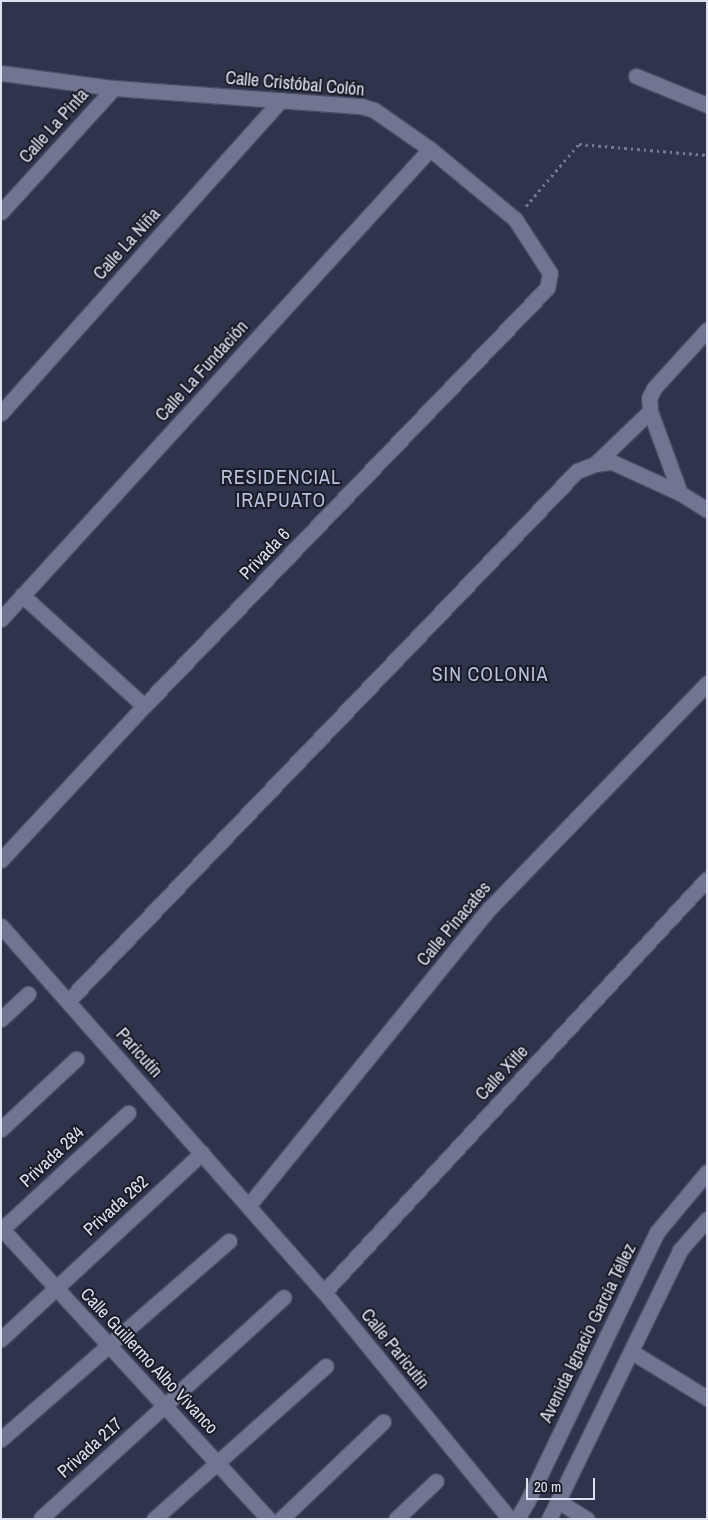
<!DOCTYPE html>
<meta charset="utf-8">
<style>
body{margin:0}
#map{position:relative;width:708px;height:1520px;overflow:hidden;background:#2f334c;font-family:"Archivo Narrow",sans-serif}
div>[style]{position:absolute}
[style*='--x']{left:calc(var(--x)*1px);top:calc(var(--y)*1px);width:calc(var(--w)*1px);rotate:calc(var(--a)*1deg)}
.path>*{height:3px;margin-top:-1.5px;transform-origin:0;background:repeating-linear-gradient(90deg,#777b90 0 2.5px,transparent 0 6.5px)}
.roads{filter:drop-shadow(1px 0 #4b4e64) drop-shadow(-1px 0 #4b4e64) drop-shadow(0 1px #4b4e64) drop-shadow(0 -1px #4b4e64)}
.street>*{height:15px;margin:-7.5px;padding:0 7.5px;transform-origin:7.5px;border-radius:7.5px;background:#707591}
span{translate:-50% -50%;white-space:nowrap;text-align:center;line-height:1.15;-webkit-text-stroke:4px #1a1c27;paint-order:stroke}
.street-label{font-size:18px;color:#dee1f1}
.quarter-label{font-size:20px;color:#b9bfde;letter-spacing:1px}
.frame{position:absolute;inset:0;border:2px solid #dee1f1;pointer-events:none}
.scale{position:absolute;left:526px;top:1478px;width:69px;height:22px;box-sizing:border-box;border:2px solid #dee1f1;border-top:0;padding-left:6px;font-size:15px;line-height:18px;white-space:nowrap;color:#dee1f1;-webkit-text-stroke:4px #1a1c27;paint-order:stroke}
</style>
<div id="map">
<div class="path">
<i style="--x:526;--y:206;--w:82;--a:-49.5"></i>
<i style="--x:579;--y:144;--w:128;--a:4.9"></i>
</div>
<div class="roads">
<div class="street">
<i style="--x:1;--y:73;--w:114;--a:7.6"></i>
<i style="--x:114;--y:88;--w:248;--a:4.2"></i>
<i style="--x:361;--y:106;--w:14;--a:17"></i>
<i style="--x:374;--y:110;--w:68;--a:34.9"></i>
<i style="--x:430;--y:149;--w:110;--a:39.5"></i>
<i style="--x:515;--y:219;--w:64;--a:57.1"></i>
<i style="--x:550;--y:273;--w:15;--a:101"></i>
<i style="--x:547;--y:288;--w:581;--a:133.95"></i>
<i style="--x:144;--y:706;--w:210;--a:132.9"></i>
<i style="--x:636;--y:76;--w:77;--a:22.2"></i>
<i style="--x:1;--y:212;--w:168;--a:-47.7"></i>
<i style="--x:1;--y:413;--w:420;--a:-48.2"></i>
<i style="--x:595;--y:464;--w:76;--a:-43.9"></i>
<i style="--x:680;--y:493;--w:87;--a:-110.1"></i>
<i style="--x:650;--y:411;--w:13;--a:-94"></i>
<i style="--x:649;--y:398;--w:11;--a:-63"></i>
<i style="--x:654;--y:388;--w:79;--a:-47.6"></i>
<i style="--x:22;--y:595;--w:165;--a:42.3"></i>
<i style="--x:1;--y:619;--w:636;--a:-47.61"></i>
<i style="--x:1;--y:926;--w:488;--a:48.6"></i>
<i style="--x:324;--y:1292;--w:293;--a:50.7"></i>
<i style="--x:68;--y:1001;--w:735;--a:-46.16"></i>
<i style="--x:577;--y:471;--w:19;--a:-21"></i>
<i style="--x:595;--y:464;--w:17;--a:-7"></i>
<i style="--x:612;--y:462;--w:75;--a:24.5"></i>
<i style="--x:680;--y:493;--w:32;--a:32"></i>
<i style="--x:1;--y:1019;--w:37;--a:-43"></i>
<i style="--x:1;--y:1129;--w:103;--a:-43"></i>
<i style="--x:249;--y:1205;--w:381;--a:-51"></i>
<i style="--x:489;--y:909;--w:314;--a:-46"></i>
<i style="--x:1;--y:1228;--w:396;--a:47.4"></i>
<i style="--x:1;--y:1230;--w:173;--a:-42.7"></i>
<i style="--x:324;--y:1292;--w:563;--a:-47.16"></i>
<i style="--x:1;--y:1339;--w:274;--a:-42.8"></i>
<i style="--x:632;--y:1352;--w:88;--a:31.5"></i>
<i style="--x:1;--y:1439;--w:302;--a:-41"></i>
<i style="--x:558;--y:1501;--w:34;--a:32"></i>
<i style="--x:41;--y:1518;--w:328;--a:-42.3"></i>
<i style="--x:154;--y:1519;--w:230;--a:-41.7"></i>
<i style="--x:281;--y:1519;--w:141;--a:-43.6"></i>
<i style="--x:396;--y:1519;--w:55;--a:-43.5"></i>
<i style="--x:517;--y:1519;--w:20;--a:-60"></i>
<i style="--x:527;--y:1502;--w:300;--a:-64.3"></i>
<i style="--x:657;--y:1232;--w:78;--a:-50.2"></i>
<i style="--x:549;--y:1519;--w:299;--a:-64"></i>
<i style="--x:680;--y:1250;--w:41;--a:-48.9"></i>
</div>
</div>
<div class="street-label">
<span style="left:295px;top:84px;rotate:5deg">Calle Cristóbal Colón</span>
<span style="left:54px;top:126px;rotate:-48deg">Calle La Pinta</span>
<span style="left:127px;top:244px;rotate:-48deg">Calle La Niña</span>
<span style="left:202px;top:371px;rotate:-48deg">Calle La Fundación</span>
<span style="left:265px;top:554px;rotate:-46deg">Privada 6</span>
<span style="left:454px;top:924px;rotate:-50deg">Calle Pinacates</span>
<span style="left:139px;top:1053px;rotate:48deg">Paricutín</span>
<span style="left:502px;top:1073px;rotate:-47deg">Calle Xitle</span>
<span style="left:52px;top:1157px;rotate:-43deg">Privada 284</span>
<span style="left:116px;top:1206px;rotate:-42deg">Privada 262</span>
<span style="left:588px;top:1333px;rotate:-64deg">Avenida Ignacio García Téllez</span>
<span style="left:395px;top:1349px;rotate:51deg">Calle Paricutín</span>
<span style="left:149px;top:1361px;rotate:47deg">Calle Guillermo Albo Vivanco</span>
<span style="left:90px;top:1448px;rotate:-42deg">Privada 217</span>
</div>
<div class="quarter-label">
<span style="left:281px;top:488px">RESIDENCIAL<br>IRAPUATO</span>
<span style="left:490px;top:673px">SIN COLONIA</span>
</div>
<div class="frame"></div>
<div class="scale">20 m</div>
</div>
